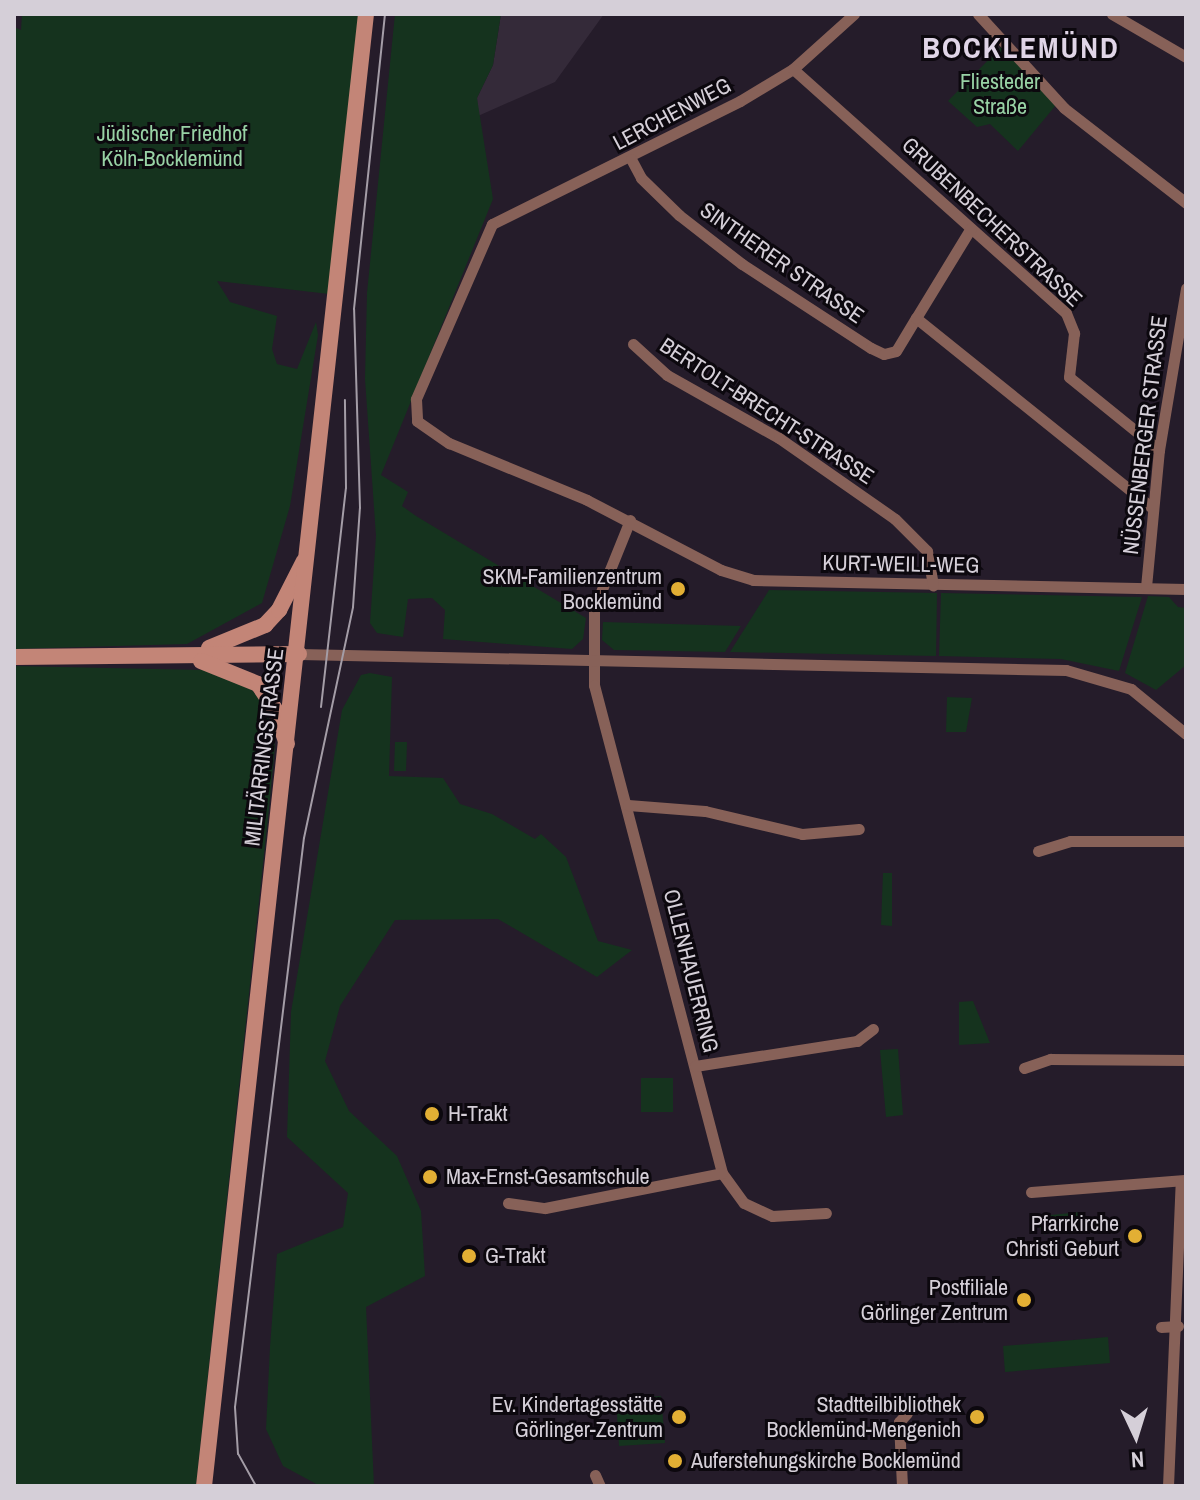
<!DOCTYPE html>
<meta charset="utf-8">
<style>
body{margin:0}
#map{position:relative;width:1200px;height:1500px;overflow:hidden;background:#251c2a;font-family:"Archivo Narrow",sans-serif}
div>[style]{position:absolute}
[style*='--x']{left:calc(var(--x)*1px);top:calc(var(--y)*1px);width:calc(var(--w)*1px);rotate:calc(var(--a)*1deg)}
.industrial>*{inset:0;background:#342a39}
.green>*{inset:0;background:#15331e}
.street>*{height:11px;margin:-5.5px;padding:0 5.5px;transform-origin:5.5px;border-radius:5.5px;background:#876158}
.secondary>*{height:16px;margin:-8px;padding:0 8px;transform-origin:8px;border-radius:8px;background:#c38577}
.tram>*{height:2px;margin:-1px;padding:0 1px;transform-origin:1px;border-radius:1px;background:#a49da7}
.dots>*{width:22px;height:22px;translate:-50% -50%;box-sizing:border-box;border:4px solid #0c080e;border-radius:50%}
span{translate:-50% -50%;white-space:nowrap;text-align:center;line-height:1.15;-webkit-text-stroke:6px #0c080e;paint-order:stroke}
.park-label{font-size:22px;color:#98d2a5}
.street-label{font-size:22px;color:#d5cfd8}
.poi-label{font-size:22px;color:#d5cfd8}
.right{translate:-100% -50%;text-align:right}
.left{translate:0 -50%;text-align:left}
.district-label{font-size:30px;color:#e0d5e7;font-weight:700;letter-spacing:2px}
.frame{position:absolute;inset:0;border:16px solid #d5cfd8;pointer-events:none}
.north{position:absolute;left:1096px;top:1396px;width:80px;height:80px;-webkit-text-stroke:6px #0c080e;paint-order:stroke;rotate:176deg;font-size:22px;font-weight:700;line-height:32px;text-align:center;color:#d5cfd8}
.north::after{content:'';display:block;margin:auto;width:28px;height:36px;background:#d5cfd8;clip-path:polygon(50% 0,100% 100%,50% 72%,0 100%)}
</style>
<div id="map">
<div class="industrial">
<i style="clip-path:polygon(501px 14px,604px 14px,555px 82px,478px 116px,477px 98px,493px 65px)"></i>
</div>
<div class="green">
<i style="clip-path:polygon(22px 14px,360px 14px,329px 294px,217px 281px,230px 302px,277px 316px,272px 349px,277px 364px,297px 369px,316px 322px,318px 335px,290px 506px,262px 603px,187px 644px,14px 649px,14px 27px,21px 30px)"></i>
<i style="clip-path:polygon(395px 14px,501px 14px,493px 65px,477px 98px,493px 199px,381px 475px,408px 492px,402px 506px,416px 516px,586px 618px,583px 639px,572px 649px,443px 639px,445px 610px,432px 598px,408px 599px,403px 637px,377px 633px,370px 623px,376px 536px,365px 379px,367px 293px)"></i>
<i style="clip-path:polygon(1001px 47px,1056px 105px,1018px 151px,990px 124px,977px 127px,948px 101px)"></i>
<i style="clip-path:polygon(769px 590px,937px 593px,936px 656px,730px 652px)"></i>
<i style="clip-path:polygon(941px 593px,1142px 597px,1119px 671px,1061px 659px,939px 656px)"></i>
<i style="clip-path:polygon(1148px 596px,1169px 597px,1178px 607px,1186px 608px,1186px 665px,1156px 690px,1125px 673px)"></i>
<i style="clip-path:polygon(603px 622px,741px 626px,725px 652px,614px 650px,602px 640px)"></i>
<i style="clip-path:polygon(14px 666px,203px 670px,248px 685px,271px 714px,275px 747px,269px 808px,196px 1486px,14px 1486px)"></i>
<i style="clip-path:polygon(370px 673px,392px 677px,389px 776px,443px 778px,460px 804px,492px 814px,535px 839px,541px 834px,566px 857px,598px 941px,632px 950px,597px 977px,498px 919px,395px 920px,340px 1006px,325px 1061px,349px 1111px,397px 1156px,421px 1211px,425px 1276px,366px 1307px,374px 1486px,320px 1486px,283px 1466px,266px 1429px,270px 1347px,277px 1254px,343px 1227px,348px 1193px,287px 1137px,291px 1012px,342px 710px,361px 675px)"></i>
<i style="clip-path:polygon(947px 697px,972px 698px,966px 732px,946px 732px)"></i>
<i style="clip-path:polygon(395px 742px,407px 742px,406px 771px,394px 771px)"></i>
<i style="clip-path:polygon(883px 873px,892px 873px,892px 926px,881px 925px)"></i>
<i style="clip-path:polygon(973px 1001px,990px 1043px,959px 1045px,959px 1002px)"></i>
<i style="clip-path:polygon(898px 1049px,903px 1115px,886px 1117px,880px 1050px)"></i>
<i style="clip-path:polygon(641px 1078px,673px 1078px,673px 1112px,641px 1112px)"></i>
<i style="clip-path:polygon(1080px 1212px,1081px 1224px,1050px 1226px,1045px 1235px,1031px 1217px)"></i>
<i style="clip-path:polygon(1108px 1337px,1110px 1363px,1005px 1372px,1003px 1346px)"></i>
<i style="clip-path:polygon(661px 1396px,665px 1443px,619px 1446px,616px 1399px)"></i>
</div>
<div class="street">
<i style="--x:854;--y:14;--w:82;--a:138"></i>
<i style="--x:793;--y:69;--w:62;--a:148.9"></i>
<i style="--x:740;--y:101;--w:277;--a:153.6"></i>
<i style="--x:492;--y:224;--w:191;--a:113.5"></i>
<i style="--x:416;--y:399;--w:22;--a:87"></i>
<i style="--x:417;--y:421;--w:39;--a:35"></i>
<i style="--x:449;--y:443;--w:149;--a:22.4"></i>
<i style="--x:587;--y:500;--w:151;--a:27.6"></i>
<i style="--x:721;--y:570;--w:34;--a:17"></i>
<i style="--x:753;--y:580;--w:433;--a:1.2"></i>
<i style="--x:978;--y:14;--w:127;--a:47.5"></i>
<i style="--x:1064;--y:108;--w:155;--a:37.9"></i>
<i style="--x:1112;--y:14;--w:86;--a:30.2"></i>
<i style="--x:793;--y:69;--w:366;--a:41.8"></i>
<i style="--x:1066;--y:313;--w:22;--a:68"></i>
<i style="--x:1074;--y:333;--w:44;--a:96.5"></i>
<i style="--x:1069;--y:377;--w:116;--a:39"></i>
<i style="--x:631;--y:159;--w:21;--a:62"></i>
<i style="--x:641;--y:178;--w:53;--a:44.2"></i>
<i style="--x:679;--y:215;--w:80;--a:37.9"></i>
<i style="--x:742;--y:264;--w:154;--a:33.1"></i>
<i style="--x:871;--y:348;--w:14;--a:25"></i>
<i style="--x:884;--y:354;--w:12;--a:-14"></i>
<i style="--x:896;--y:351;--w:39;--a:-59"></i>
<i style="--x:916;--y:318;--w:303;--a:38.8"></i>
<i style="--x:916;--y:318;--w:105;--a:-58.6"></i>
<i style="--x:633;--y:344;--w:46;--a:42.4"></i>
<i style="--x:667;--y:375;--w:129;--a:29.4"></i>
<i style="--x:779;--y:438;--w:141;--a:34.9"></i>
<i style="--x:895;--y:519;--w:45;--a:45"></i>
<i style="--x:927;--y:551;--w:35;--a:80"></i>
<i style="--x:630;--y:520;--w:96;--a:112"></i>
<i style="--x:594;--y:609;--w:76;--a:90"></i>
<i style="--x:594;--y:685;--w:505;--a:75.3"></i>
<i style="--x:722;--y:1173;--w:37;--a:54"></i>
<i style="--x:744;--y:1203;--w:31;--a:25"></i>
<i style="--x:772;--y:1216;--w:54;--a:-3.2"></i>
<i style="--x:1146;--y:587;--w:138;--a:-84.6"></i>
<i style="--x:1159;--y:450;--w:164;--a:-80.5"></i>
<i style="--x:299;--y:654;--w:767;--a:1.2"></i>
<i style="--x:1066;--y:670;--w:68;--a:16.3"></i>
<i style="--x:1131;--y:689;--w:71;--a:39.3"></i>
<i style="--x:628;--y:805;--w:77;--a:4.5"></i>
<i style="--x:705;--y:811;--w:100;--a:13.3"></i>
<i style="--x:802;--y:834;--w:57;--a:-5"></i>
<i style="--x:1038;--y:851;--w:34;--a:-17"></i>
<i style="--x:1070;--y:841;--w:116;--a:0"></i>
<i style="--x:695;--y:1066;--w:164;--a:-8.8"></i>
<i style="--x:857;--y:1041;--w:20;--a:-37"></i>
<i style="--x:1024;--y:1068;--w:28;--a:-19"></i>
<i style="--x:1050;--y:1059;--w:136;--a:0.4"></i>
<i style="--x:1031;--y:1192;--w:154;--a:-4.5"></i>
<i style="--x:508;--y:1203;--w:37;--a:8"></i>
<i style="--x:545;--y:1208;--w:180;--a:-11.2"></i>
<i style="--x:1161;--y:1327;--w:17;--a:-3"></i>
<i style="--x:595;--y:1475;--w:12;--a:66"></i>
<i style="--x:902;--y:1486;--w:64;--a:-92.7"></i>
<i style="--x:899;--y:1422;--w:12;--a:-48"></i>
<i style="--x:1168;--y:1486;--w:305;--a:-87.6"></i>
</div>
<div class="secondary">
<i style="--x:209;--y:648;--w:61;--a:-22.3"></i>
<i style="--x:265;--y:625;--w:21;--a:-47"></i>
<i style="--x:279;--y:610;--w:55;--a:-63"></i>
<i style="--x:14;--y:657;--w:285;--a:-0.6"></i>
<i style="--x:201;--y:661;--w:61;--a:22"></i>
<i style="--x:258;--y:684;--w:29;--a:56"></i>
<i style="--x:274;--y:708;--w:38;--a:70"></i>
<i style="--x:204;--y:1486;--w:1481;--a:-83.72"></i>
</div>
<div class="tram">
<i style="--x:321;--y:707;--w:220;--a:-83.5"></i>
<i style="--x:346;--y:488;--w:88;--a:-90.7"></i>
<i style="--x:256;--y:1486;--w:37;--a:-119"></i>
<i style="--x:238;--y:1454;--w:47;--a:-93.7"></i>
<i style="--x:235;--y:1407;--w:573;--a:-83.09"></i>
<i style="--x:304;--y:838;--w:236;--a:-78"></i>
<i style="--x:353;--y:607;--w:99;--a:-86"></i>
<i style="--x:360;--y:508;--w:199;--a:-91.7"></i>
<i style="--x:354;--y:309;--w:297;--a:-84"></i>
</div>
<div class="dots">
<i style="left:678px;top:589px;background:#e2af34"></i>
<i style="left:432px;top:1114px;background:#e2af34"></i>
<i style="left:430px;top:1177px;background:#e2af34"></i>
<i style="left:1135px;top:1236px;background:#e2af34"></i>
<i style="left:469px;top:1256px;background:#e2af34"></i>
<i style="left:1024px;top:1300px;background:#e2af34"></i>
<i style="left:679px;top:1417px;background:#e2af34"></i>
<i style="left:977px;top:1417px;background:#e2af34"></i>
<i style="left:675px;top:1461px;background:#e2af34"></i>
</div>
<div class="park-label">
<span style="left:1000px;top:94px">Fliesteder<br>Straße</span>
<span style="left:172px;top:146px">Jüdischer Friedhof<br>Köln-Bocklemünd</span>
</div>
<div class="street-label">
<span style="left:672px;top:114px;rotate:-28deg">LERCHENWEG</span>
<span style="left:992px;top:222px;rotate:43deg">GRUBENBECHERSTRASSE</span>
<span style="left:782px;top:263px;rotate:35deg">SINTHERER STRASSE</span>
<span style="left:767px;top:411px;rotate:33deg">BERTOLT-BRECHT-STRASSE</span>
<span style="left:1145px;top:435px;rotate:-83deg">NÜSSENBERGER STRASSE</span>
<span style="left:901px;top:564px;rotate:1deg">KURT-WEILL-WEG</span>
<span style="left:264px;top:747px;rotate:-83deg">MILITÄRRINGSTRASSE</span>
<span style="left:691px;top:971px;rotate:76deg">OLLENHAUERRING</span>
</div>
<div class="poi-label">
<span class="right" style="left:662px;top:589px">SKM-Familienzentrum<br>Bocklemünd</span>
<span class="left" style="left:448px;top:1114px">H-Trakt</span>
<span class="left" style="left:446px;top:1177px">Max-Ernst-Gesamtschule</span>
<span class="right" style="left:1119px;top:1236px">Pfarrkirche<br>Christi Geburt</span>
<span class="left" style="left:485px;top:1256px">G-Trakt</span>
<span class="right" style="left:1008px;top:1300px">Postfiliale<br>Görlinger Zentrum</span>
<span class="right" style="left:663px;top:1417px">Ev. Kindertagesstätte<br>Görlinger-Zentrum</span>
<span class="right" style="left:961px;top:1417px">Stadtteilbibliothek<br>Bocklemünd-Mengenich</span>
<span class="left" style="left:691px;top:1461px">Auferstehungskirche Bocklemünd</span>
</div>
<div class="district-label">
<span style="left:1021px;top:47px">BOCKLEMÜND</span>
</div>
<div class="frame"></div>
<div class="north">N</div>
</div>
